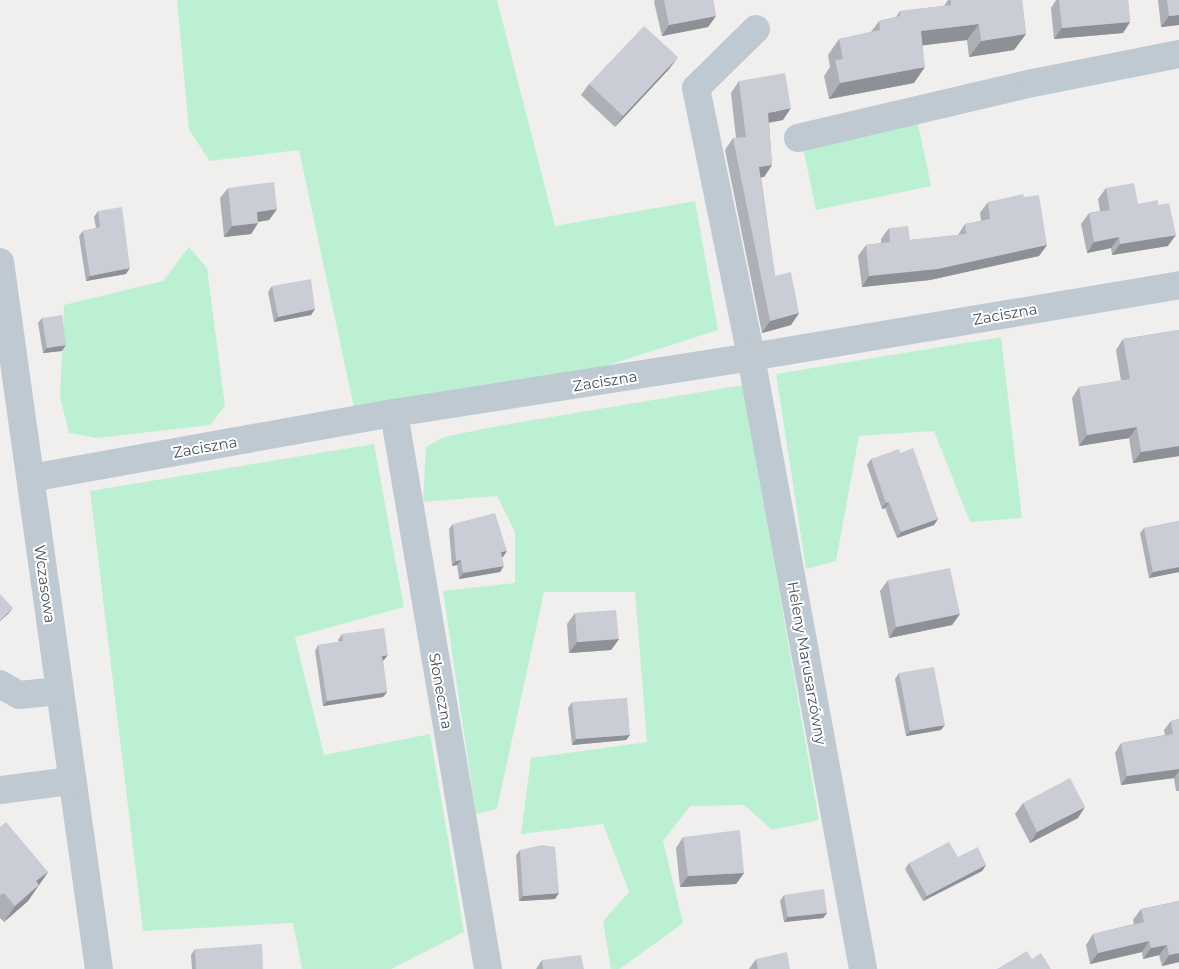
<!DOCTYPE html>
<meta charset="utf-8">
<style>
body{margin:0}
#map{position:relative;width:1179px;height:969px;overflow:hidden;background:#f1efee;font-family:Montserrat,sans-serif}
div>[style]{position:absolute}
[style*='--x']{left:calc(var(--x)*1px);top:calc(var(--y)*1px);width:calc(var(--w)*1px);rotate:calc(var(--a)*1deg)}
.green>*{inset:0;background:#bbf1d2}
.minor>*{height:28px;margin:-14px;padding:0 14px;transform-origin:14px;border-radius:14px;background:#bec9d1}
.wall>*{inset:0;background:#aeb0b7}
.shaded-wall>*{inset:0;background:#8d9095}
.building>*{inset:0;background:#cacdd5}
span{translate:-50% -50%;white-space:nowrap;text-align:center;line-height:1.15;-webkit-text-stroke:4px #fff;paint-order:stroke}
.street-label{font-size:15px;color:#46515d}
</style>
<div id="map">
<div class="green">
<i style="clip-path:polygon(177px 0,497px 0,555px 226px,695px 201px,718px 330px,596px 369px,354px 408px,299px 150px,210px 161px,189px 130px)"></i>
<i style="clip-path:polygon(918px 124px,931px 186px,816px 210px,803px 148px)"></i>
<i style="clip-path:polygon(189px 247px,207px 268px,225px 406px,210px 425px,97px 438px,69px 433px,60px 397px,64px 305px,163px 281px)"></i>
<i style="clip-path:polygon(1001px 337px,1022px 518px,970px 522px,934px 431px,859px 436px,836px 561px,806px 569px,776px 374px)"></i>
<i style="clip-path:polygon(743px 385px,819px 820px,772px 830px,744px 805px,690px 806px,663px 841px,683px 923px,620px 969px,611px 969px,603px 921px,629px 892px,603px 824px,521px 834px,531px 758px,647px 742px,635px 592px,544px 592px,497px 809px,476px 814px,443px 591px,515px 583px,515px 532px,497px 496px,423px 502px,426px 447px,444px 437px,492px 427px)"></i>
<i style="clip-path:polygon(374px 444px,404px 607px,295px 637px,324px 755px,430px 734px,464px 932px,391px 969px,302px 969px,293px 923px,143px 931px,90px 491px)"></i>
</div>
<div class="minor">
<i style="--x:756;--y:29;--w:84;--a:135.5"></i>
<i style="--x:696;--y:88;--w:275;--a:78.4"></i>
<i style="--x:751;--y:357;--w:622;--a:79.63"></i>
<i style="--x:798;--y:138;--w:241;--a:-13.2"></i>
<i style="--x:1033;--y:83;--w:149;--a:-11.2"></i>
<i style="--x:0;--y:262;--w:714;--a:82.03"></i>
<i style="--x:394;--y:413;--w:564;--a:80.4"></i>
<i style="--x:31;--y:478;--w:369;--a:-10.2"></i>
<i style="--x:394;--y:413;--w:361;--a:-8.9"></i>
<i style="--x:751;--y:357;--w:434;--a:-9.5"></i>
<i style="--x:0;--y:684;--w:22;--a:30"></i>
<i style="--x:19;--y:695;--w:41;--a:-5.6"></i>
<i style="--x:0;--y:790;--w:72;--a:-7.2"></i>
</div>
<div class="wall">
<i style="clip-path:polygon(655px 0,713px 0,716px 16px,708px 27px,662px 36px,654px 2px)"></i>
<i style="clip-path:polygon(948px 0,1022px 0,1026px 34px,1014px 50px,969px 57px,967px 40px,923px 45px,914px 83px,829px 99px,824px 76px,830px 67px,828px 55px,839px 39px,871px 32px,879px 21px,896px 17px,900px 11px,944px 6px)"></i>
<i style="clip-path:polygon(1056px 0,1128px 0,1130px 22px,1123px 33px,1054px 39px,1051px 8px)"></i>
<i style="clip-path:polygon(1158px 0,1179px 0,1179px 25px,1161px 27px)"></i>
<i style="clip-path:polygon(670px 68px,615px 127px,581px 95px,589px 84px)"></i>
<i style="clip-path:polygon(739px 81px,783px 120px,769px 123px,772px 165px,764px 177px,761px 177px,775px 276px,799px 313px,791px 325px,762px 333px,725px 150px,733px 138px,736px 138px,731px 93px)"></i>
<i style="clip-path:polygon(228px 188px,277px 209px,269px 220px,258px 222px,258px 223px,251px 234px,224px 237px,220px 198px)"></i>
<i style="clip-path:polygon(1106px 188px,1138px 204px,1168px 246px,1112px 255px,1111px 248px,1087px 253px,1081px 224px,1089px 213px,1100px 211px,1098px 199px)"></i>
<i style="clip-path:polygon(1024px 197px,1047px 245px,1039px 256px,930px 280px,862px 287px,858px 256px,866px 245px,881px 243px,881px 239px,889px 228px,910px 240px,958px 235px,965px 224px,981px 221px,980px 213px,988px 202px)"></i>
<i style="clip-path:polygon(98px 211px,126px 274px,86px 281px,79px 236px,83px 231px,96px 228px,94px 217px)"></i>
<i style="clip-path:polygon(272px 286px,315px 309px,311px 315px,274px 322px,268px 292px)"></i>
<i style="clip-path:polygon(42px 318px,62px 351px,43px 353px,38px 323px)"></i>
<i style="clip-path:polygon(1179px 330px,1179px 456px,1133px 463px,1129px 438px,1079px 446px,1072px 398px,1079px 387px,1121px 381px,1116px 350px,1123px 339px)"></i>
<i style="clip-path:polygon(900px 453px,938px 519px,934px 525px,897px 538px,885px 508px,882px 509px,867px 465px,871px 459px)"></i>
<i style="clip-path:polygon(1179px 521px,1179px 572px,1149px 578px,1140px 533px,1144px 528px)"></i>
<i style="clip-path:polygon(453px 524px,507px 551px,502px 557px,500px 572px,459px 579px,457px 565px,452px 566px,449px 529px)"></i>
<i style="clip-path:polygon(888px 580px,960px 614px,952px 625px,889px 638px,880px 591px)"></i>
<i style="clip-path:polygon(575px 613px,619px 639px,611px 650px,569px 653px,567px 624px)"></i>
<i style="clip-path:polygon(342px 634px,384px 660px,383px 661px,387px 692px,383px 697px,323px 706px,315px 651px,318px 645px,339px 642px,338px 640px)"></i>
<i style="clip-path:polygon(899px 673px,941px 730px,906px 736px,895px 679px)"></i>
<i style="clip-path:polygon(572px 702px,630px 735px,626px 740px,572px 745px,568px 708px)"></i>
<i style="clip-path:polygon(1179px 719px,1179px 791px,1176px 791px,1174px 778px,1121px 785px,1115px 753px,1121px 743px,1165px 735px,1164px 730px,1171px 721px)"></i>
<i style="clip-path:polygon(1023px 803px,1078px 818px,1030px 843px,1015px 814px)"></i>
<i style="clip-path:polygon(0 827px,48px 872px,28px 901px,4px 922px,0 918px)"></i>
<i style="clip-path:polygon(683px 837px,744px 873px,736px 884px,680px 887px,676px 848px)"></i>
<i style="clip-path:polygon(520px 850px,555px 899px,519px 901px,516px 855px)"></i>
<i style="clip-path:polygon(958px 857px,986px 865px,982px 871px,923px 901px,905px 869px,909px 863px)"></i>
<i style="clip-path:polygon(784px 895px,827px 913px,823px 918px,784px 922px,780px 901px)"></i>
<i style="clip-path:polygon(1179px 901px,1179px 962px,1162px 966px,1159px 955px,1143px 959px,1142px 952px,1090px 964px,1086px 945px,1093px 934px,1134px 924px,1133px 920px,1141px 909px)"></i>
<i style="clip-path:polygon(195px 949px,263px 969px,192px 969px,191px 955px)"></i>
<i style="clip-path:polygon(756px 959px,790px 969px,749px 969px)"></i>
<i style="clip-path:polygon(542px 960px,584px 969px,536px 969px)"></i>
</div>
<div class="shaded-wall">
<i style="clip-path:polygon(1179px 15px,1179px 25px,1161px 27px,1169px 16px)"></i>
<i style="clip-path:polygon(716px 16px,708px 27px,662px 36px,669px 25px)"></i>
<i style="clip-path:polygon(1130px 22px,1123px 33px,1054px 39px,1062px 28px)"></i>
<i style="clip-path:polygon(979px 24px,967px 40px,910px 47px,921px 31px)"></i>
<i style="clip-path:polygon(1026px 34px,1014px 50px,969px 57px,981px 41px)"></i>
<i style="clip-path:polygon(678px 57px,670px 68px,615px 127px,623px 116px)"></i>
<i style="clip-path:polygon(925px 67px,914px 83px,829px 99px,840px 83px)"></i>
<i style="clip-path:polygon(791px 108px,783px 120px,759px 124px,768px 113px)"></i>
<i style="clip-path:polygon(772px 165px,764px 177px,751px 179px,759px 167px)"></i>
<i style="clip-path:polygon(277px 209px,269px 220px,249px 223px,257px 212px)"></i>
<i style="clip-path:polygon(258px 223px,251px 234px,224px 237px,232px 226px)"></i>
<i style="clip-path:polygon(1176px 235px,1168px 246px,1112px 255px,1120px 244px)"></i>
<i style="clip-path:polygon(1119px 237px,1111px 248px,1087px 253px,1094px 242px)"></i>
<i style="clip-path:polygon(1047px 245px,1039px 256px,930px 280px,862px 287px,869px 276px)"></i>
<i style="clip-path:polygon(130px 268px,126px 274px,86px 281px,90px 276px)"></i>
<i style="clip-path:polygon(315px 309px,311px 315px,274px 322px,278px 317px)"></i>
<i style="clip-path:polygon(799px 313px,791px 325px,762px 333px,770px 321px)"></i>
<i style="clip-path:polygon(66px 345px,62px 351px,43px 353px,47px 348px)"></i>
<i style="clip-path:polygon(1137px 427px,1129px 438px,1079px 446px,1087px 435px)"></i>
<i style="clip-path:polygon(1179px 446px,1179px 456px,1133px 463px,1141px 452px)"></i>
<i style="clip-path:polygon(889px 502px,885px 508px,882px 509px,886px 503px)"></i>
<i style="clip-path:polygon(938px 519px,934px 525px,897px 538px,901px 532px)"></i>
<i style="clip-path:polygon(507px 551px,503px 557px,497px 558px,501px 552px)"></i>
<i style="clip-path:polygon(461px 560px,457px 565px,452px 566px,456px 561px)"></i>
<i style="clip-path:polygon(504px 566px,500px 572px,459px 579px,463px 573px)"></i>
<i style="clip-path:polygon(1179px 567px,1179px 572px,1149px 578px,1153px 572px)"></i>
<i style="clip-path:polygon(13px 608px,9px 613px,0 621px,0 620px)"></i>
<i style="clip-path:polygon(960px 614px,952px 625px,889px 638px,896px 627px)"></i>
<i style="clip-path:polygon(619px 639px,611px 650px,569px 653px,577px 642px)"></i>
<i style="clip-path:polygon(388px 655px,384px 660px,378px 661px,382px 656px)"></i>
<i style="clip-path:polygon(387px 692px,383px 697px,323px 706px,327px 701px)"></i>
<i style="clip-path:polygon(945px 725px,941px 730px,906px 736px,910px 731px)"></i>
<i style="clip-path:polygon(630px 735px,626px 740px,572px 745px,576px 739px)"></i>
<i style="clip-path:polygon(1179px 769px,1179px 771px,1174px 778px,1121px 785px,1127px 776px)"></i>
<i style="clip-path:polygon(1085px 807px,1078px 818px,1030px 843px,1037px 832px)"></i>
<i style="clip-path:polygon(986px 865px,982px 871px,923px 901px,927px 896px)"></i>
<i style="clip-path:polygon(48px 872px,28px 901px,4px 922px,15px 906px,36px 881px)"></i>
<i style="clip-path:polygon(744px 873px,736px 884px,680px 887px,688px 876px)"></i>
<i style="clip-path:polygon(559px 893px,555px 899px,519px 901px,523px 896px)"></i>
<i style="clip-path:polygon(827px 913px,823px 918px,784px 922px,788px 917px)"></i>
<i style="clip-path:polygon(1149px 941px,1142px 952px,1090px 964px,1098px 953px)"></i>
<i style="clip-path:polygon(1167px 945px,1159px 955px,1143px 959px,1151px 948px)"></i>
<i style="clip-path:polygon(1179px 953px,1179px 962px,1162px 966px,1169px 955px)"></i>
</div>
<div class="building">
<i style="clip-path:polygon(664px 0,713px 0,716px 16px,669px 25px)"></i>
<i style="clip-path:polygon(951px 0,1022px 0,1026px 34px,981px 41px,979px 24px,921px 31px,925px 67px,840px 83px,835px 60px,843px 59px,839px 39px,880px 30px,879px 21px,900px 16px,900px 11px,951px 5px)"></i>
<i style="clip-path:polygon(1059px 0,1128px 0,1130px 22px,1062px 28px)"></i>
<i style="clip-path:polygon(1167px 0,1179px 0,1179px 15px,1169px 16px)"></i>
<i style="clip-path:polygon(644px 26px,678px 57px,623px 116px,589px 84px)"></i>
<i style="clip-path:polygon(785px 73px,791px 108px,768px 113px,772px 165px,759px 167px,775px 276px,791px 272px,799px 313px,770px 321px,733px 138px,746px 137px,739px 81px)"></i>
<i style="clip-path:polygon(274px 182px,277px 209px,257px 212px,258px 223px,232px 226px,228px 188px)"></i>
<i style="clip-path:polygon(1134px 183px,1138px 204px,1158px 200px,1158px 205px,1169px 203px,1176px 235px,1120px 244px,1119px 237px,1094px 242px,1089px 213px,1110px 210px,1106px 188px)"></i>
<i style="clip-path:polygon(1023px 194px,1024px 197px,1039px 195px,1047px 245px,938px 269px,869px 276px,866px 245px,890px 242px,889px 228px,908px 226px,910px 240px,966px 234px,965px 224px,990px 219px,988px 202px)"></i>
<i style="clip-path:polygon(122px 207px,130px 268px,90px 276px,83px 231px,100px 227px,98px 211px)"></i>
<i style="clip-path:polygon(311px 279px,315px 309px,278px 317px,272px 286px)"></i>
<i style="clip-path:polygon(62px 315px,66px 345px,47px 348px,42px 318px)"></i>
<i style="clip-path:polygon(1179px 330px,1179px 446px,1141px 452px,1137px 427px,1087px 435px,1079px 387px,1130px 379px,1123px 339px)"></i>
<i style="clip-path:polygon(913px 448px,938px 519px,901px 532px,889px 502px,886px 503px,871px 459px,899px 449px,900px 453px)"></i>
<i style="clip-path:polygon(495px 513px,507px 551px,501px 552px,504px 566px,463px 573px,461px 560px,456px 561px,453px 524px)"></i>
<i style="clip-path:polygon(1179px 521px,1179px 567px,1153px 572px,1144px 528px)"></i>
<i style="clip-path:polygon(950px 568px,960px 614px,896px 627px,888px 580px)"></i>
<i style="clip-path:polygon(0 594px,13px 608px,0 620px)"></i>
<i style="clip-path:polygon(616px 610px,619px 639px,577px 642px,575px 613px)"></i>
<i style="clip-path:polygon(384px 628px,388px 655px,382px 656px,387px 692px,327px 701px,318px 645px,343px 641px,342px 634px)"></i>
<i style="clip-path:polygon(934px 667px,945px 725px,910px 731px,899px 673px)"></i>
<i style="clip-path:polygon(627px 698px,630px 735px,576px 739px,572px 702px)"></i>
<i style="clip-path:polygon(1179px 719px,1179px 769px,1127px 776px,1121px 743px,1173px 734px,1171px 721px)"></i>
<i style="clip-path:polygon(1070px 778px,1085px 807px,1037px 832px,1023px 803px)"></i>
<i style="clip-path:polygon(6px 822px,48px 872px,36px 881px,39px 885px,15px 906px,4px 893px,0 895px,0 827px)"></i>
<i style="clip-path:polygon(740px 830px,744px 873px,688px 876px,683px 837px)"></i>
<i style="clip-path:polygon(949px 842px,958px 857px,978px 847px,986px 865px,927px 896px,909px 863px)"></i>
<i style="clip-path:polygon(542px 845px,555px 847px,559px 893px,523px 896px,520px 850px)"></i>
<i style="clip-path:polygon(824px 889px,827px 913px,788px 917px,784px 895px)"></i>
<i style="clip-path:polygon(1179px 901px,1179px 953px,1169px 955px,1167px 945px,1151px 948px,1149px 941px,1098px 953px,1093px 934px,1144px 922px,1141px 909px)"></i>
<i style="clip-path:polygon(262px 944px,263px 969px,196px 969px,195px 949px)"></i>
<i style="clip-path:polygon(1027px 951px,1032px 959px,1041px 953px,1051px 969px,997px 969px)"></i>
<i style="clip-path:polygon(787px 952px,790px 969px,758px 969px,756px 959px)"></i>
<i style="clip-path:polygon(581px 955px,584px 969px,543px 969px,542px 960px)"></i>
</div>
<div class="street-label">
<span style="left:1005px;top:314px;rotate:-10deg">Zaciszna</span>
<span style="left:605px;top:381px;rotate:-9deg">Zaciszna</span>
<span style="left:205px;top:447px;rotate:-10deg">Zaciszna</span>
<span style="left:45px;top:584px;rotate:82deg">Wczasowa</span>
<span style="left:807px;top:663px;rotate:80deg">Heleny Marusarzówny</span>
<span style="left:441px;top:691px;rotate:80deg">Słoneczna</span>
</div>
</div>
